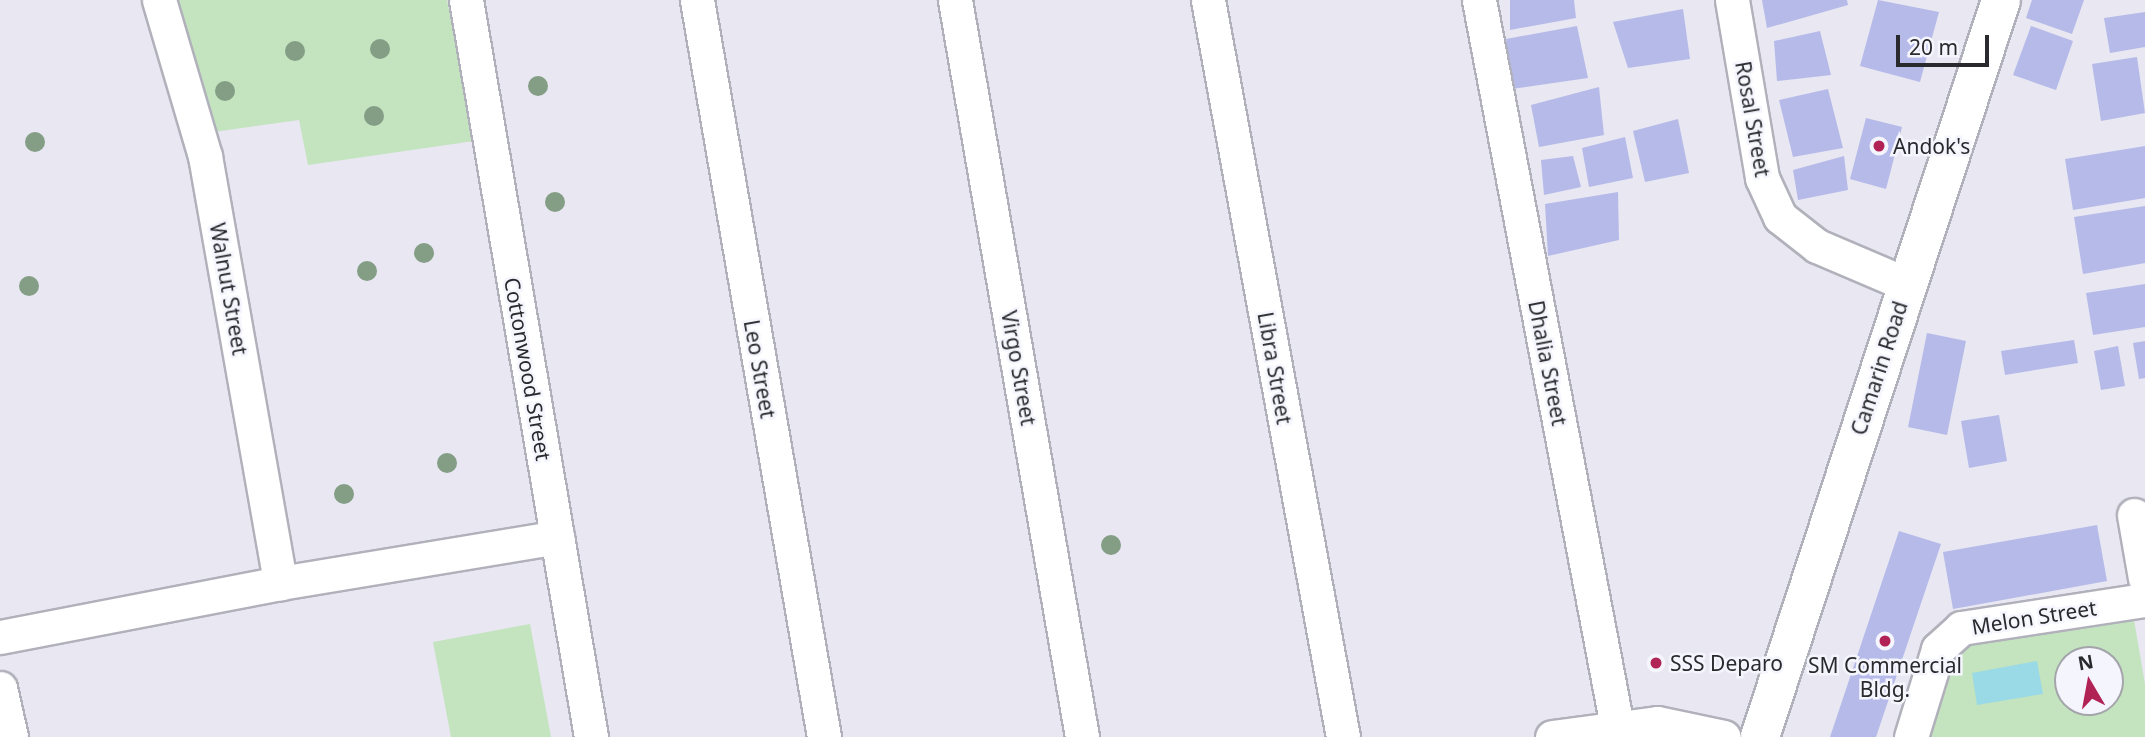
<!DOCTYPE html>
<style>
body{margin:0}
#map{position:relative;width:2145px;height:737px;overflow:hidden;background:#e8e7f2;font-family:"Noto Sans",sans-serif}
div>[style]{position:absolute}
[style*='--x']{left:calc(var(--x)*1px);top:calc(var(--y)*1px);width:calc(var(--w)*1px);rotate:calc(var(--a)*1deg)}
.green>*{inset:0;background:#c4e3bf}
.water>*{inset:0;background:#9adae6}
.building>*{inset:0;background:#b6bae9}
.roads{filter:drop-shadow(2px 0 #b1b1bb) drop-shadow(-2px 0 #b1b1bb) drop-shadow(0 2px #b1b1bb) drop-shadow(0 -2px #b1b1bb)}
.minor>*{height:33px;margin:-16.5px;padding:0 16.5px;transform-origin:16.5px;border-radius:16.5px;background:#fff}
.major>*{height:38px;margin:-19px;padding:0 19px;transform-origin:19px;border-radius:19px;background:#fff}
.trees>*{width:20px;height:20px;margin:-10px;border-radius:50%;background:#849e86}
.dots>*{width:19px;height:19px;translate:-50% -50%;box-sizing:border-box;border:4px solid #f5f5fe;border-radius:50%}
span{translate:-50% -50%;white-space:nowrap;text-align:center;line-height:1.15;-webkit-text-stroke:5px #f5f5fe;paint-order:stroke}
.street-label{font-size:21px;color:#2a2a2e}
.poi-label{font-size:21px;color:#2a2a2e}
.left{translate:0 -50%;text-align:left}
.north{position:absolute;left:2054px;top:646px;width:70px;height:70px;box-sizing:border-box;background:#f5f5fe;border:2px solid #a4a4ab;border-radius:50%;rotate:350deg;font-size:19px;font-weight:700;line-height:28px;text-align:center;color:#2a2a2e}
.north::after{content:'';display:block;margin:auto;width:24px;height:32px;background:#b22355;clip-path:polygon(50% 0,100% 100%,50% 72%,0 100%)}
.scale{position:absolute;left:1896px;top:35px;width:93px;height:32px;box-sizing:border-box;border:4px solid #2a2a2e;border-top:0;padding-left:9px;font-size:21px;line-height:24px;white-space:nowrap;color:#2a2a2e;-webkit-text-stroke:5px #f5f5fe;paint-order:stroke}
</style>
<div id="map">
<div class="green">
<i style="clip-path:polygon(164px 0,447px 0,474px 141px,308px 165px,299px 120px,200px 134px)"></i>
<i style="clip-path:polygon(evenodd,2133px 614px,2145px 684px,2145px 737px,1929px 737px,1954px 646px,2133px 614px,2068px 660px,2110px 660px,2110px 702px,2068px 702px,2068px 660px)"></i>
<i style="clip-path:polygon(530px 624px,551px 737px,451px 737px,433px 642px)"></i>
</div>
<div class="water">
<i style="clip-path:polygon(2037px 661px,2043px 694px,1977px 705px,1972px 673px)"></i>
</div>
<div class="building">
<i style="clip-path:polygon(1510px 0,1574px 0,1576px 18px,1510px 30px)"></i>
<i style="clip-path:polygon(1762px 0,1847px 0,1848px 5px,1767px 28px)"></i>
<i style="clip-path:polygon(1878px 0,1939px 12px,1920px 82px,1860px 66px)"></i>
<i style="clip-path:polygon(2032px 0,2084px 0,2072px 34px,2026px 18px)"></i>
<i style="clip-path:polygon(1683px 9px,1690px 59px,1628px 68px,1613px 22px)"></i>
<i style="clip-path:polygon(2145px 12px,2145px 47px,2110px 53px,2104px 18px)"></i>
<i style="clip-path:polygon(1577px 26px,1588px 78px,1512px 89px,1506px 39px)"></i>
<i style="clip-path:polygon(2031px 26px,2073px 41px,2056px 90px,2013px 75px)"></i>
<i style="clip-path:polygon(1820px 31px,1831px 75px,1777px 81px,1774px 41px)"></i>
<i style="clip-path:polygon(2137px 57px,2145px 113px,2101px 121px,2092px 64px)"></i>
<i style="clip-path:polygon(1599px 87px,1604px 135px,1539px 147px,1531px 105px)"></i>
<i style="clip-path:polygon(1828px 89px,1843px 148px,1793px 157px,1779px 100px)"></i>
<i style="clip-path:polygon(1866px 118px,1902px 127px,1886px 189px,1850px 179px)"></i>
<i style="clip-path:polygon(1678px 119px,1689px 173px,1645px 182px,1633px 131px)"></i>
<i style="clip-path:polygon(1625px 137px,1633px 178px,1589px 187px,1582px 148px)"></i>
<i style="clip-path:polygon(2145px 146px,2145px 198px,2073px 210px,2065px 159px)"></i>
<i style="clip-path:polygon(1573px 156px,1581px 187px,1544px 195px,1541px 160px)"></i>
<i style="clip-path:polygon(1844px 156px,1848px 190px,1798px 200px,1793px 170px)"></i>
<i style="clip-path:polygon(1618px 192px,1619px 240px,1548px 256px,1545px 204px)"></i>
<i style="clip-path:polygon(2145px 206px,2145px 263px,2083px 274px,2074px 217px)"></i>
<i style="clip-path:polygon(2145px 284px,2145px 327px,2093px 335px,2086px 293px)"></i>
<i style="clip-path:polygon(1927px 333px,1966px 341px,1947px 435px,1908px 427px)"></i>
<i style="clip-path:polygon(2074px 340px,2078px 363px,2005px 375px,2001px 351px)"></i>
<i style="clip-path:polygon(2145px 341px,2145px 378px,2139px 379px,2133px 343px)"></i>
<i style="clip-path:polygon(2118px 346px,2125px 386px,2101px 390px,2094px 351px)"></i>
<i style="clip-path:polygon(1999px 415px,2007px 461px,1969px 468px,1961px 421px)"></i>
<i style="clip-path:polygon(2097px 525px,2107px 581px,1953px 609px,1943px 552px)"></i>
<i style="clip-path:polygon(1899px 531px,1941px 544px,1876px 737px,1830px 737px)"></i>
</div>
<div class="roads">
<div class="minor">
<i style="--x:159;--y:0;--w:163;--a:73.6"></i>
<i style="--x:205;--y:156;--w:434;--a:80"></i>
<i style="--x:466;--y:0;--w:748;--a:80.37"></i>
<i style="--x:697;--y:0;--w:748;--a:80.22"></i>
<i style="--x:955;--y:0;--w:748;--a:80.22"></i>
<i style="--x:1208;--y:0;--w:749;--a:79.62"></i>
<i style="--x:1479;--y:0;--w:739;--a:79.24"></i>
<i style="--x:1732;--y:0;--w:181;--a:80.4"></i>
<i style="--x:1762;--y:178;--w:43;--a:65.2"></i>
<i style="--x:1780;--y:217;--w:47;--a:38.1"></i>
<i style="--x:1817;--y:246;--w:97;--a:23.1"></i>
<i style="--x:2134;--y:515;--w:64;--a:80.1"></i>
<i style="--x:0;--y:637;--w:285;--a:-10.9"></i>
<i style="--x:280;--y:583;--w:281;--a:-9.4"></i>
<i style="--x:0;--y:688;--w:50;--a:77.3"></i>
<i style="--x:1552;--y:737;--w:106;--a:-7.6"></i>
<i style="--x:1657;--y:723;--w:68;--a:11.8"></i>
<i style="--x:1911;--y:737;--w:92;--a:-72.9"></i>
<i style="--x:1938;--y:649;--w:31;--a:-42"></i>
<i style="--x:1961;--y:628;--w:186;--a:-8.7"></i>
</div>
<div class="major">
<i style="--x:1760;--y:737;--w:775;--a:-71.89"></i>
</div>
</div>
<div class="trees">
<i style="left:380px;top:49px"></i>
<i style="left:295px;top:51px"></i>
<i style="left:538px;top:86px"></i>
<i style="left:225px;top:91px"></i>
<i style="left:374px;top:116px"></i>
<i style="left:35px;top:142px"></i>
<i style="left:555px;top:202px"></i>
<i style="left:424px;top:253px"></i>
<i style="left:367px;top:271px"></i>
<i style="left:29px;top:286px"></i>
<i style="left:447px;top:463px"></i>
<i style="left:344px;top:494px"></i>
<i style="left:1111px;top:545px"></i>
</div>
<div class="dots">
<i style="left:1879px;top:146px;background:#b22355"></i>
<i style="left:1885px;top:641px;background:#b22355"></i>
<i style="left:1656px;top:663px;background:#b22355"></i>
</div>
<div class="street-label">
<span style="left:1753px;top:119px;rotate:80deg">Rosal Street</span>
<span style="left:229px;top:289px;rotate:80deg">Walnut Street</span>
<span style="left:1548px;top:363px;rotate:79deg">Dhalia Street</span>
<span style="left:1019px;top:368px;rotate:80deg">Virgo Street</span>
<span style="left:1275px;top:368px;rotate:80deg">Libra Street</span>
<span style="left:1879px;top:368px;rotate:-72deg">Camarin Road</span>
<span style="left:528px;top:369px;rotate:80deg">Cottonwood Street</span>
<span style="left:760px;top:369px;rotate:80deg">Leo Street</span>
<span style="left:2034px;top:617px;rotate:-9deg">Melon Street</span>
</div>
<div class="poi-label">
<span class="left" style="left:1893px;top:146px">Andok's</span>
<span class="left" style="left:1670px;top:663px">SSS Deparo</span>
<span style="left:1885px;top:677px">SM Commercial<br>Bldg.</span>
</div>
<div class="north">N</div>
<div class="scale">20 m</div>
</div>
